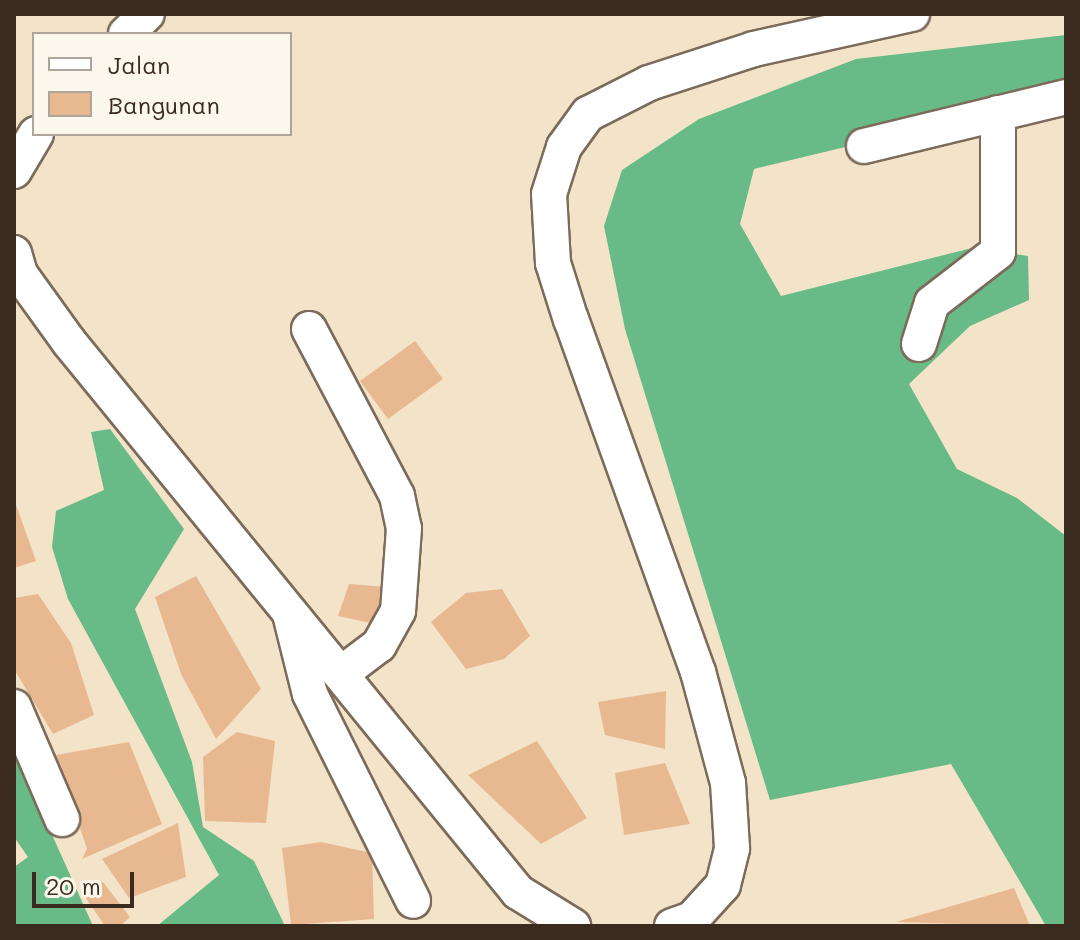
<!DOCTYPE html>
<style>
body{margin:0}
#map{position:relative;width:1080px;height:940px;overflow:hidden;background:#f3e3c8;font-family:Mali,sans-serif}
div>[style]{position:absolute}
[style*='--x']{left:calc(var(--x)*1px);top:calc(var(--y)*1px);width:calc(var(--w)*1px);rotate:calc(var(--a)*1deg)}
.forest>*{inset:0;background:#68ba86}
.building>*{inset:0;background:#e8b991}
.roads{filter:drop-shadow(2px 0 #7b6b5a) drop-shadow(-2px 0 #7b6b5a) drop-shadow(0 2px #7b6b5a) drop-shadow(0 -2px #7b6b5a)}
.minor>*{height:34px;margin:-17px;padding:0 17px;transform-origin:17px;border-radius:17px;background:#fff}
span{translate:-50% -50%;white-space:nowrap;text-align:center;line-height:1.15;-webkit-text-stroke:6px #fbf7ec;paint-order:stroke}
.frame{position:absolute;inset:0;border:16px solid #3b2a1e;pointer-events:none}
.legend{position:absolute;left:32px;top:32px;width:260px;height:104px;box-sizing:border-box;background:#fbf7ec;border:2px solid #aea59a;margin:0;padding:10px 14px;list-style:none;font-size:24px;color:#3b2a1e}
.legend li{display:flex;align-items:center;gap:16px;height:40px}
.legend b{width:40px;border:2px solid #aea59a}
.scale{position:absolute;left:32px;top:872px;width:102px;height:36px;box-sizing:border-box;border:4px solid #3b2a1e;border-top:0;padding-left:10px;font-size:24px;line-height:28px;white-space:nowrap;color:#3b2a1e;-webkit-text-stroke:6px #fbf7ec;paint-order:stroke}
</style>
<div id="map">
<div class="forest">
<i style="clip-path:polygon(1066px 35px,1066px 94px,754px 169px,740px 224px,781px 296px,972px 248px,1028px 256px,1029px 300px,970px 326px,909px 384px,957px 469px,1017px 498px,1066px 536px,1066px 926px,1046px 926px,951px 764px,770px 800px,625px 329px,604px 226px,622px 170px,699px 119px,856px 59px)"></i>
<i style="clip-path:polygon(110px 429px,184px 529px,135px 609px,192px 762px,203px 827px,254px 861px,285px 926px,157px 926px,219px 875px,68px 599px,52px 547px,56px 511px,104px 490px,91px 432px)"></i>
<i style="clip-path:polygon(14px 750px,93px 926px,14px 926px,14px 867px,28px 857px,14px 837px)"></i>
</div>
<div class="building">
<i style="clip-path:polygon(415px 341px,443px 379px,388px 419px,360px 381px)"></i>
<i style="clip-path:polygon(14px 499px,36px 561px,14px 568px)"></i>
<i style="clip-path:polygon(196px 576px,261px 689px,216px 739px,181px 674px,155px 597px)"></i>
<i style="clip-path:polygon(349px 584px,387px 587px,375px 624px,338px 616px)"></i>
<i style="clip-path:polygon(502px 589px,530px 636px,504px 659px,466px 669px,431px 622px,466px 593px)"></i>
<i style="clip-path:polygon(38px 594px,71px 643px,94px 715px,53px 734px,14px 669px,14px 598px)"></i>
<i style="clip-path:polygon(666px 691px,665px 749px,605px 735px,598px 702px)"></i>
<i style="clip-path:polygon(237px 732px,275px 741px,266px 823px,205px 821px,203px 757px)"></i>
<i style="clip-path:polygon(537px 741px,587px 818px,541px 844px,468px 775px)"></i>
<i style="clip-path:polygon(129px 742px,162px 824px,82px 859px,87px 849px,56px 755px)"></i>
<i style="clip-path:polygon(665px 763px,690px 824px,624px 835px,615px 773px)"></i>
<i style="clip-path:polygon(178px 823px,186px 877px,129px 898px,102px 859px)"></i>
<i style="clip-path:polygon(321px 842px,372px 853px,374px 919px,291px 925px,282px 848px)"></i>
<i style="clip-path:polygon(103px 882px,130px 917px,120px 926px,105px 926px,83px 894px)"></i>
<i style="clip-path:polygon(1014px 888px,1030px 926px,896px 922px)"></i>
</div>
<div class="roads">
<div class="minor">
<i style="--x:126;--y:34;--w:29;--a:-44"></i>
<i style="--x:864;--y:146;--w:208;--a:-13.6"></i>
<i style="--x:14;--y:171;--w:43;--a:-59.3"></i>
<i style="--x:14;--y:253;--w:22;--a:74"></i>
<i style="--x:20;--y:274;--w:84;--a:54.2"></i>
<i style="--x:69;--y:342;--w:710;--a:50.77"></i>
<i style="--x:518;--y:892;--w:65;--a:31.7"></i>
<i style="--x:309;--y:329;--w:189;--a:62.2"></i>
<i style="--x:397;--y:496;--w:33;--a:78"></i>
<i style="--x:404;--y:528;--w:83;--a:94.1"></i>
<i style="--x:398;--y:611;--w:39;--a:119"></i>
<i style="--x:379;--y:645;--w:46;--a:142.9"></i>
<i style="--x:919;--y:344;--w:43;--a:-72.4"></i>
<i style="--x:932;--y:303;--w:83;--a:-37.7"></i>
<i style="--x:998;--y:252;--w:139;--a:-90"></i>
<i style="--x:290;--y:614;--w:82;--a:76"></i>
<i style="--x:310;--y:694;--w:231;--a:63.5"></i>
<i style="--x:14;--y:707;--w:122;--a:66.8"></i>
<i style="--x:672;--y:926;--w:21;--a:-19"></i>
<i style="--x:692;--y:919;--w:46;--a:-47.6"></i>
<i style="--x:723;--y:885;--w:38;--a:-76"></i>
<i style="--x:732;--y:848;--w:65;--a:-93.5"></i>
<i style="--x:728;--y:783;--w:115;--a:-105.1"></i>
<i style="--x:698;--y:672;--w:374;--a:-109.8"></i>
<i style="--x:571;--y:320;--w:60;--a:-107.5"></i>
<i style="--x:553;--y:263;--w:69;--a:-93.3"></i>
<i style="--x:549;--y:194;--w:49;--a:-72.3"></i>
<i style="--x:564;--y:147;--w:41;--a:-54"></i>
<i style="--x:588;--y:114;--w:68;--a:-26.9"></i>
<i style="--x:649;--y:83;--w:110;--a:-17.9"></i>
<i style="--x:754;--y:49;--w:162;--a:-12.5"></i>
</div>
</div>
<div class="frame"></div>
<ul class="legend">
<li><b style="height:10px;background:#fff"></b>Jalan</li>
<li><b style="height:22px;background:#e8b991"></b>Bangunan</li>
</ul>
<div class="scale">20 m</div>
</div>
